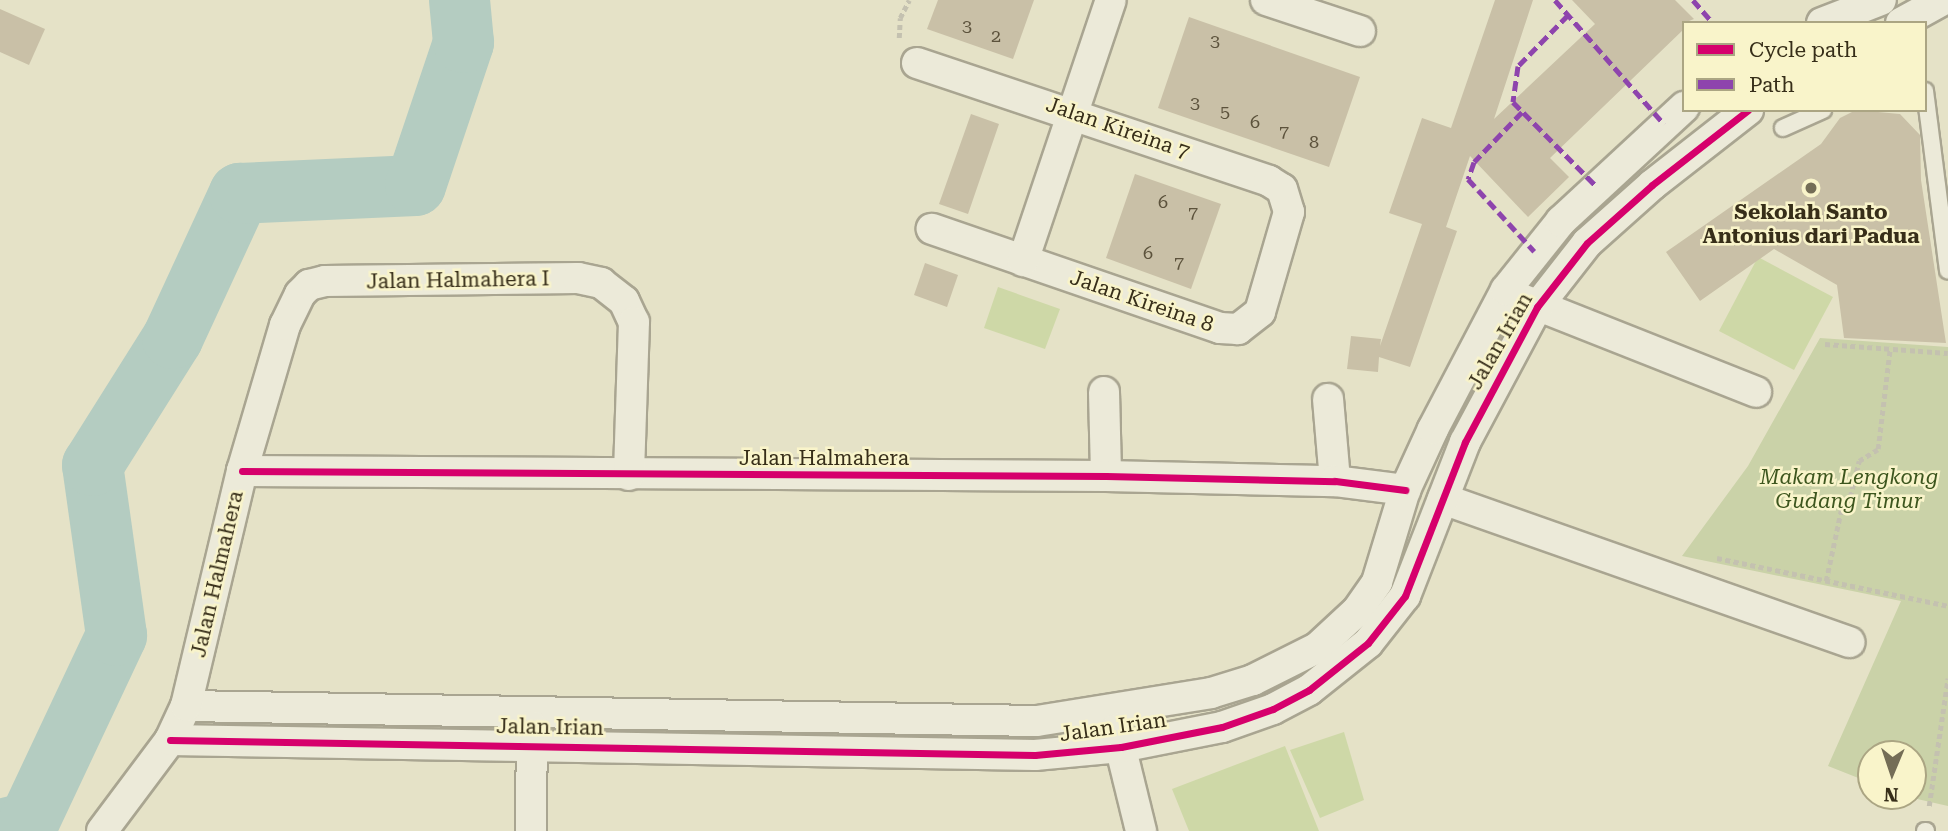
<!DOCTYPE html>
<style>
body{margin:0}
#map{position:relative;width:1948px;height:831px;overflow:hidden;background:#e5e2c7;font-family:"Roboto Serif",serif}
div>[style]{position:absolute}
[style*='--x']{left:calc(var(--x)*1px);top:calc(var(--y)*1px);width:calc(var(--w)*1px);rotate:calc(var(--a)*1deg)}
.green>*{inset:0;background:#ced8a7}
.cemetery>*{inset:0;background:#cad2a8}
.river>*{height:61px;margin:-30.5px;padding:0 30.5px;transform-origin:30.5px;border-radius:30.5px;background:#b4ccc1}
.building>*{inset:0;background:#c9c0a7}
.path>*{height:4.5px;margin-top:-2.25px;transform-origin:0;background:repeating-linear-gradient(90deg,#c4c1b0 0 5px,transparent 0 8.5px)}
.roads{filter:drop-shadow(2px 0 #a9a591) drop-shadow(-2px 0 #a9a591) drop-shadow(0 2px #a9a591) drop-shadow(0 -2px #a9a591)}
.lane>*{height:16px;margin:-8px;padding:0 8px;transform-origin:8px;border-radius:8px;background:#ecead9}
.street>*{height:30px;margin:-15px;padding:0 15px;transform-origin:15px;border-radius:15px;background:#ecead9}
.quiet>*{height:5px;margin-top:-2.5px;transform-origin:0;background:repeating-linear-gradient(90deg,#8e44ad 0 10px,transparent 0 15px)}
.cycleway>*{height:7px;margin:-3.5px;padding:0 3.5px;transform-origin:3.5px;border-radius:3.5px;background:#d6006c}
.dots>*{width:19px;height:19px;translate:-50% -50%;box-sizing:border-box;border:4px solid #f9f4ca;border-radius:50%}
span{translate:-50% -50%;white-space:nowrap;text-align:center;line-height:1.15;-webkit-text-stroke:5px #f9f4ca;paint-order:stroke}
.number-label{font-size:18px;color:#5c523c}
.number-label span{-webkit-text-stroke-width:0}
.street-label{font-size:21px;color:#372e19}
.poi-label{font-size:21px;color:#372e19;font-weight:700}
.park-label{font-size:21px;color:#3d561e;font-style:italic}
.legend{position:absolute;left:1682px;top:21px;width:245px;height:91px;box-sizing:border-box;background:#f9f4ca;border:2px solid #aba583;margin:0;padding:9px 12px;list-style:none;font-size:21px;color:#372e19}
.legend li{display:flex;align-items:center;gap:14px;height:35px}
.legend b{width:35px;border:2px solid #aba583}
.north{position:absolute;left:1857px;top:740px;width:70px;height:70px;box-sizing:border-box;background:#f9f4ca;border:2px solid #aba583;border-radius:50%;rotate:182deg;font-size:19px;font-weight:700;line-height:28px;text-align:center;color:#372e19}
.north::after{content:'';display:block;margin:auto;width:24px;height:32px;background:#746d56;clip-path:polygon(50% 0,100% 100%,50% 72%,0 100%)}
</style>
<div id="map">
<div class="green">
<i style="clip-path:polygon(1758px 257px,1833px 297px,1794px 370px,1719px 331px)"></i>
<i style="clip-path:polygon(998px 287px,1060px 309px,1045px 349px,984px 328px)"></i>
<i style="clip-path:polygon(1344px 732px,1364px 800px,1320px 818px,1290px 750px)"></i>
<i style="clip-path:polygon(1285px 746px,1319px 831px,1189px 831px,1172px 789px)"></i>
</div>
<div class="cemetery">
<i style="clip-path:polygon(1820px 338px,1948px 347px,1948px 806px,1904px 796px,1913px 796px,1913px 754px,1871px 754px,1871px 783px,1828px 766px,1901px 601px,1682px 556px,1748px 466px)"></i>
</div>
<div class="river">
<i style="--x:0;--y:829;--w:29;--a:-14"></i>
<i style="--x:28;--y:822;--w:207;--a:-64.8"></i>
<i style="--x:116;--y:635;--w:172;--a:-98"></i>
<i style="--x:92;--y:465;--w:150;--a:-57.8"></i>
<i style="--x:172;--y:338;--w:160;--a:-65.2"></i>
<i style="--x:239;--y:193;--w:176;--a:-2.6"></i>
<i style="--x:415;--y:185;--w:151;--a:-71.4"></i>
<i style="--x:463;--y:42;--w:42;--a:-95.4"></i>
</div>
<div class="building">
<i style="clip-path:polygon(938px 0,1034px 0,1013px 59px,927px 29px)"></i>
<i style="clip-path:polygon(1495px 0,1533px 0,1494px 119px,1595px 24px,1572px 0,1675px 0,1694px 19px,1684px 23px,1684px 29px,1550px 158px,1569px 177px,1528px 217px,1470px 156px,1446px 227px,1457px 231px,1410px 367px,1379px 357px,1378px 372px,1347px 369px,1351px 336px,1381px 339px,1380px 346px,1422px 224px,1389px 213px,1422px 118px,1451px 128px)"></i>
<i style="clip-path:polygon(0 9px,45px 29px,29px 65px,0 52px)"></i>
<i style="clip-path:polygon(1189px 17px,1360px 77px,1329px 167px,1158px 108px)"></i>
<i style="clip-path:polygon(1856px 110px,1900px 114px,1920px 135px,1921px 180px,1946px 343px,1844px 338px,1837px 285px,1774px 249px,1700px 301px,1666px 252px,1821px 144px,1840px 118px)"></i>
<i style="clip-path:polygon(971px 114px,999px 124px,968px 214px,939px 204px)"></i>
<i style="clip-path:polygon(1135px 174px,1221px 204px,1191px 289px,1106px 258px)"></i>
<i style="clip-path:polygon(925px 263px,958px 275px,947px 307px,914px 295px)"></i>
</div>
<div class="path">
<i style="--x:899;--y:38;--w:20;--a:-87"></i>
<i style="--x:900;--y:18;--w:20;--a:-63"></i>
<i style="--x:1825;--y:344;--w:123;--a:4.2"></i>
<i style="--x:1717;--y:558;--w:236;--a:11.7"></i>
<i style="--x:1826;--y:581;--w:82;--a:-78"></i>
<i style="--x:1843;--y:501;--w:8;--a:-30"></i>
<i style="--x:1850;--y:497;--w:37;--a:-76"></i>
<i style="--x:1859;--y:461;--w:22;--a:-32"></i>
<i style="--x:1878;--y:449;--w:101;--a:-83.2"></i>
<i style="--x:1929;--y:806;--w:129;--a:-81.6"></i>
</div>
<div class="roads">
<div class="lane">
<i style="--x:1925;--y:91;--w:181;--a:82.7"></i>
<i style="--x:1783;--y:128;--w:44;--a:-24.2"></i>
<i style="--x:1925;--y:831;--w:1;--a:0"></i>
</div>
<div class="street">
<i style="--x:1266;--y:0;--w:99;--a:18.3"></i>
<i style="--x:1822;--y:23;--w:63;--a:-21.3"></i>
<i style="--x:1901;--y:23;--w:48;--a:-28.7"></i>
<i style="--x:917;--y:63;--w:371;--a:18.5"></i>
<i style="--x:1269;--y:181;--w:15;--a:32"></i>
<i style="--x:1282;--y:189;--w:24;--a:73"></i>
<i style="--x:1289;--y:212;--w:104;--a:106.2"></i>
<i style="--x:1260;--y:312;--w:28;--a:142"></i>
<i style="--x:1238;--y:329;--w:18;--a:-177"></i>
<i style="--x:1220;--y:328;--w:305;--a:-161"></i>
<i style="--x:1023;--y:261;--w:275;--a:-71.4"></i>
<i style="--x:1519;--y:298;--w:255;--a:21.6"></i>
<i style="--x:1104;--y:392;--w:84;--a:88.6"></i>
<i style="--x:1328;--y:399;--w:82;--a:85.1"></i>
<i style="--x:242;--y:471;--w:864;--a:0.33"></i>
<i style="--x:1106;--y:476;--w:229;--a:1.3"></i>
<i style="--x:1335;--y:481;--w:71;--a:7.3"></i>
<i style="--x:1443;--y:499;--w:431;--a:19.4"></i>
<i style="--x:186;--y:706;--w:851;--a:1.01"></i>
<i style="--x:1037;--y:721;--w:176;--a:-9.1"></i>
<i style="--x:1211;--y:693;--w:44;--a:-17.2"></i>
<i style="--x:1253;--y:680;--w:72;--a:-26.6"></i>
<i style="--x:1317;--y:648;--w:54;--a:-42.8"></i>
<i style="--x:1357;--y:611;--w:35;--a:-55"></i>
<i style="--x:1377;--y:582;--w:96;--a:-73.1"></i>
<i style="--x:1405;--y:490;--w:67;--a:-65.3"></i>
<i style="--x:1433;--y:429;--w:157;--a:-62.3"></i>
<i style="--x:1506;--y:290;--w:88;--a:-51.4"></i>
<i style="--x:1561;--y:221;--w:168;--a:-42.8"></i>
<i style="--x:1116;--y:729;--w:105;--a:76.2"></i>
<i style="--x:170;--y:740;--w:865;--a:0.99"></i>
<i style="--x:1035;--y:755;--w:86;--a:-5.3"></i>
<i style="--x:1121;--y:747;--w:103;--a:-11.2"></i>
<i style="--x:1222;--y:727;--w:54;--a:-19.4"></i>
<i style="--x:1273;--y:709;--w:41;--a:-27.8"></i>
<i style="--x:1309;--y:690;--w:75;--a:-38.5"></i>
<i style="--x:1368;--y:643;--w:60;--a:-51.8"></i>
<i style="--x:1405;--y:596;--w:165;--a:-68.7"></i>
<i style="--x:1465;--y:442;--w:153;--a:-61.9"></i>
<i style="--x:1537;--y:307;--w:81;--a:-52"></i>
<i style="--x:1587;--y:243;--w:87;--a:-41.7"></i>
<i style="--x:1652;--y:185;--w:122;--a:-38"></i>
<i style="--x:102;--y:831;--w:114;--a:-53.2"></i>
<i style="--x:170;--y:740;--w:38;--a:-65"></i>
<i style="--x:186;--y:706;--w:242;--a:-76.6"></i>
<i style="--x:242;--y:471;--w:152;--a:-73.6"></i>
<i style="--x:285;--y:325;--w:34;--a:-64"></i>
<i style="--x:300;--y:294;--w:13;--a:-45"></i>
<i style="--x:309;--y:285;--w:16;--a:-14"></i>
<i style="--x:325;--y:281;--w:253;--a:-0.7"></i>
<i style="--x:578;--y:278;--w:24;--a:12"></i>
<i style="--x:601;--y:283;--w:29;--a:38"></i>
<i style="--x:624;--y:301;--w:23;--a:65"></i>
<i style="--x:634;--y:322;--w:153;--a:91.9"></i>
<i style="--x:531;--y:831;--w:105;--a:-89.5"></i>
</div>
</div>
<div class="quiet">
<i style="--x:1555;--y:0;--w:165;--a:48.7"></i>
<i style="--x:1693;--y:0;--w:30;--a:49"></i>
<i style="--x:1568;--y:15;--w:71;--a:134.4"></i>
<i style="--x:1518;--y:66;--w:36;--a:98"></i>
<i style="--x:1513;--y:102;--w:118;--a:45.3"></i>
<i style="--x:1522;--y:112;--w:69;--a:133.8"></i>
<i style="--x:1474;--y:162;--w:18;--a:109"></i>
<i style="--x:1468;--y:179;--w:98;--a:47.5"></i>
</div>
<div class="cycleway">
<i style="--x:242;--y:471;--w:864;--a:0.33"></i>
<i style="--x:1106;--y:476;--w:229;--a:1.3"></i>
<i style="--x:1335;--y:481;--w:71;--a:7.3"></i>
<i style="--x:170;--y:740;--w:865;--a:0.99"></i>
<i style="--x:1035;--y:755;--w:86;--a:-5.3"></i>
<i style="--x:1121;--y:747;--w:103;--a:-11.2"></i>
<i style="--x:1222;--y:727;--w:54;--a:-19.4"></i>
<i style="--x:1273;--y:709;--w:41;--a:-27.8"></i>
<i style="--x:1309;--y:690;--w:75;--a:-38.5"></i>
<i style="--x:1368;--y:643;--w:60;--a:-51.8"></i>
<i style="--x:1405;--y:596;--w:165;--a:-68.7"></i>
<i style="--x:1465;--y:442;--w:153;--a:-61.9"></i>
<i style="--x:1537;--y:307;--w:81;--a:-52"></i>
<i style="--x:1587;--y:243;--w:87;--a:-41.7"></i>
<i style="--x:1652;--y:185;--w:122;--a:-38"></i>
</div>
<div class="dots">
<i style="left:1811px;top:188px;background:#746d56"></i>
</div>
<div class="number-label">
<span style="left:967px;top:26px">3</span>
<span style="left:996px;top:36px">2</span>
<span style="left:1215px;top:41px">3</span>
<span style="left:1195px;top:103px">3</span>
<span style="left:1225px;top:112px">5</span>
<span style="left:1255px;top:122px">6</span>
<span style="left:1284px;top:132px">7</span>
<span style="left:1314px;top:142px">8</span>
<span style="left:1163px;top:202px">6</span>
<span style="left:1193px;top:213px">7</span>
<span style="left:1148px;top:253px">6</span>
<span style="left:1179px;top:263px">7</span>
</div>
<div class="street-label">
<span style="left:1118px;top:128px;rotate:19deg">Jalan Kireina 7</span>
<span style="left:458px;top:280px;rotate:-1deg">Jalan Halmahera I</span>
<span style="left:1142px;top:301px;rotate:19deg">Jalan Kireina 8</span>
<span style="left:1500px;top:341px;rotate:-60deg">Jalan Irian</span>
<span style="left:824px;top:458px">Jalan Halmahera</span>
<span style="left:217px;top:574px;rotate:-77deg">Jalan Halmahera</span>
<span style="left:550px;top:727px;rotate:1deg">Jalan Irian</span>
<span style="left:1113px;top:727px;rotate:-8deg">Jalan Irian</span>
</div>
<div class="poi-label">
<span style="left:1811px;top:224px">Sekolah Santo<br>Antonius dari Padua</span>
</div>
<div class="park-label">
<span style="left:1849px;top:489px">Makam Lengkong<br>Gudang Timur</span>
</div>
<ul class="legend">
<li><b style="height:9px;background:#d6006c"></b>Cycle path</li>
<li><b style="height:9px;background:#8e44ad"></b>Path</li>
</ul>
<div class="north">N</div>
</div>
